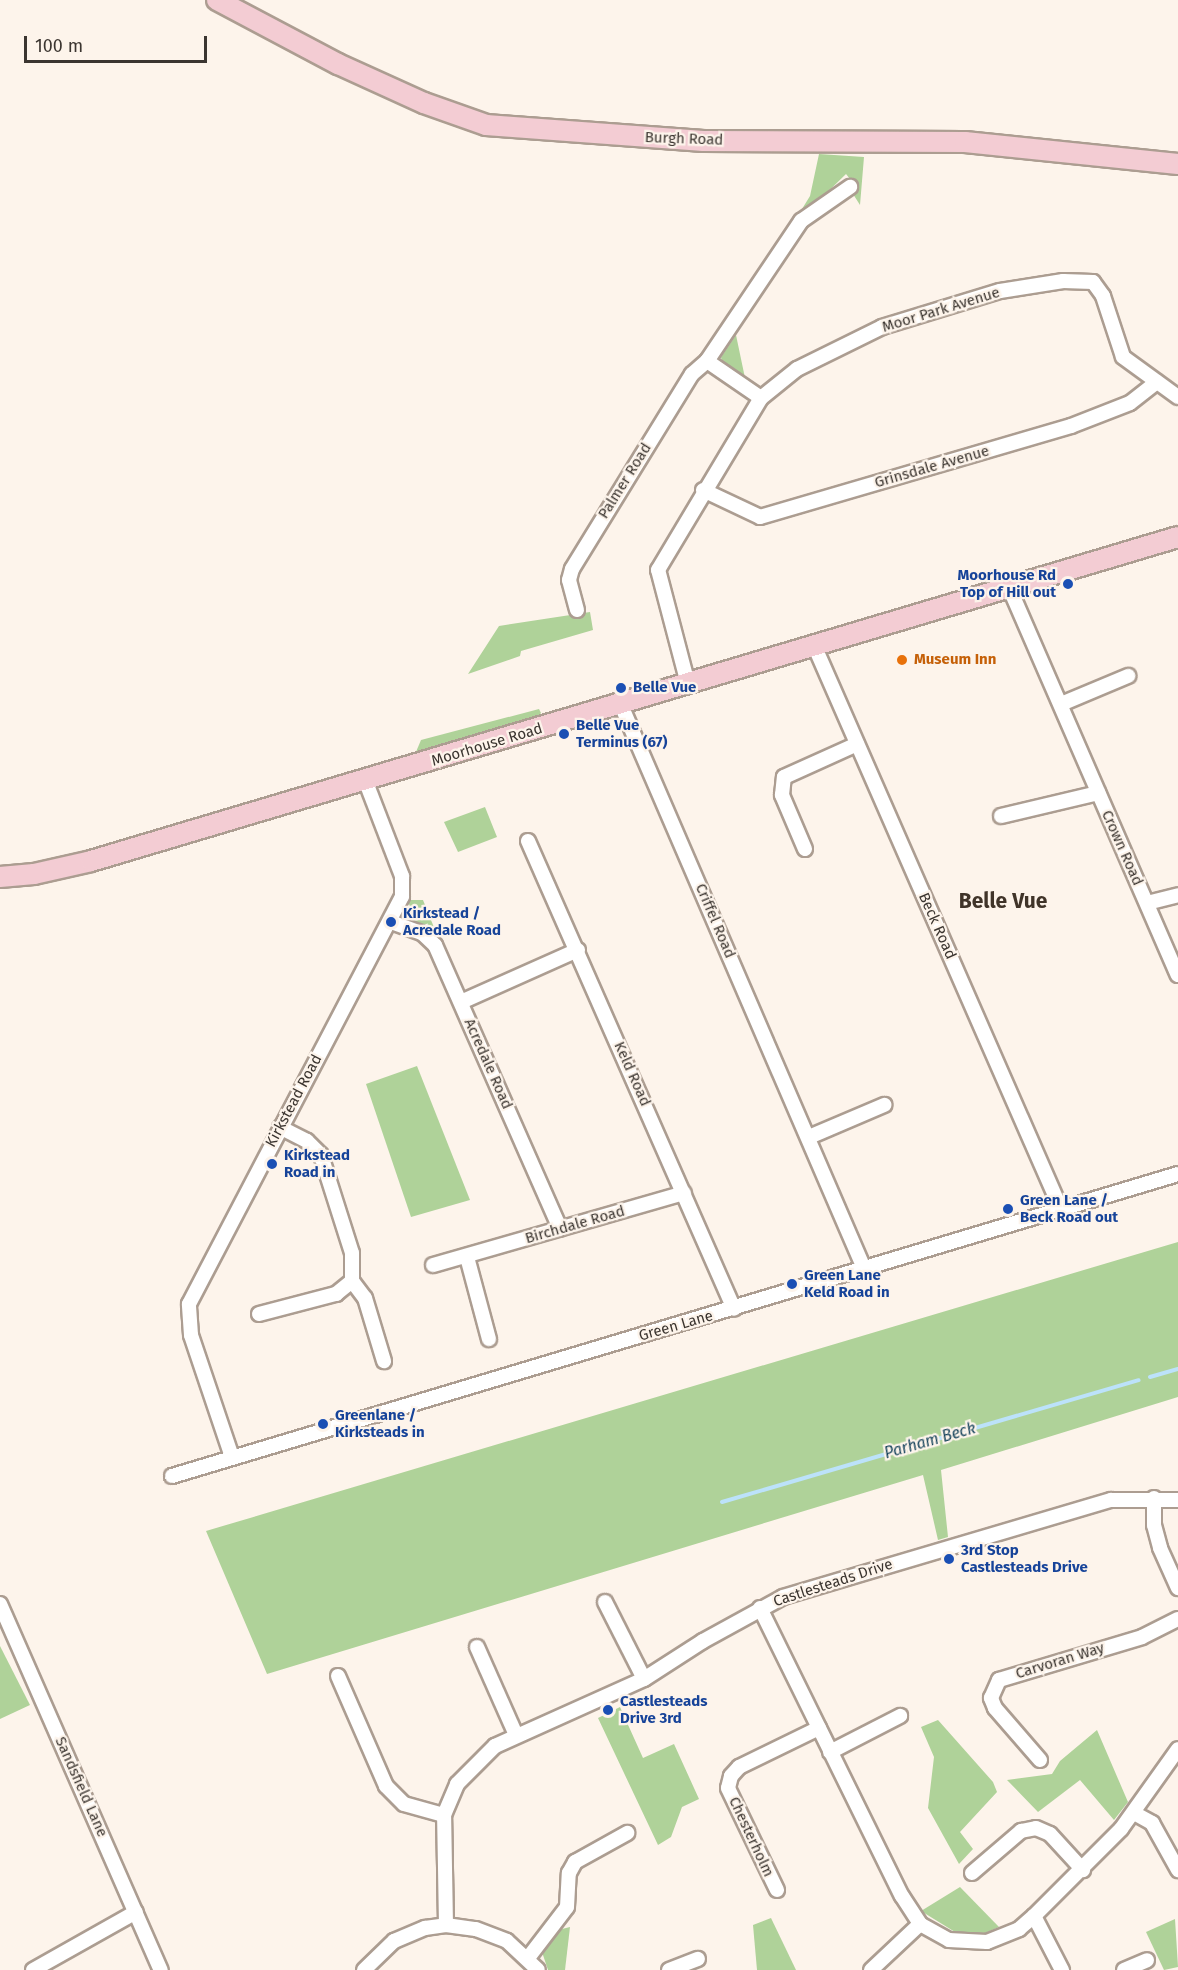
<!DOCTYPE html>
<style>
body{margin:0}
#map{position:relative;width:1178px;height:1970px;overflow:hidden;background:#fdf4eb;font-family:"Fira Sans",sans-serif}
div>[style]{position:absolute}
[style*='--x']{left:calc(var(--x)*1px);top:calc(var(--y)*1px);width:calc(var(--w)*1px);rotate:calc(var(--a)*1deg)}
.green>*{inset:0;background:#afd299}
.stream>*{height:4px;margin:-2px;padding:0 2px;transform-origin:2px;border-radius:2px;background:#bce2fa}
.roads{filter:drop-shadow(2px 0 #ac9d91) drop-shadow(-2px 0 #ac9d91) drop-shadow(0 2px #ac9d91) drop-shadow(0 -2px #ac9d91)}
.street>*{height:14px;margin:-7px;padding:0 7px;transform-origin:7px;border-radius:7px;background:#fff}
.secondary>*{height:20px;margin:-10px;padding:0 10px;transform-origin:10px;border-radius:10px;background:#f3ccd3}
.dots>*{width:16px;height:16px;translate:-50% -50%;box-sizing:border-box;border:3px solid #fdf4eb;border-radius:50%}
span{translate:-50% -50%;white-space:nowrap;text-align:center;line-height:1.15;-webkit-text-stroke:4.5px #fdf4eb;paint-order:stroke}
.street-label{font-size:15px;color:#3b3530}
.transit-label{font-size:15px;color:#164399;font-weight:700}
.right{translate:-100% -50%;text-align:right}
.left{translate:0 -50%;text-align:left}
.food-label{font-size:15px;color:#c56008;font-weight:700}
.water-label{font-size:16px;color:#18455d;font-style:italic}
.district-label{font-size:21px;color:#403429;font-weight:700}
.scale{position:absolute;left:24px;top:36px;width:183px;height:27px;box-sizing:border-box;border:3px solid #3b3530;border-top:0;padding-left:8px;font-size:18px;line-height:21px;white-space:nowrap;color:#3b3530;-webkit-text-stroke:4px #fdf4eb;paint-order:stroke}
</style>
<div id="map">
<div class="green">
<i style="clip-path:polygon(819px 154px,864px 157px,860px 205px,853px 194px,858px 189px,846px 174px,806px 213px,802px 209px,810px 196px)"></i>
<i style="clip-path:polygon(736px 335px,745px 378px,722px 362px,721px 357px)"></i>
<i style="clip-path:polygon(590px 612px,593px 630px,521px 651px,520px 656px,468px 674px,499px 626px)"></i>
<i style="clip-path:polygon(539px 709px,541px 713px,534px 721px,413px 759px,421px 740px)"></i>
<i style="clip-path:polygon(485px 807px,497px 837px,458px 852px,444px 822px)"></i>
<i style="clip-path:polygon(408px 900px,423px 900px,435px 930px,431px 932px,414px 922px)"></i>
<i style="clip-path:polygon(417px 1066px,470px 1200px,411px 1217px,366px 1084px)"></i>
<i style="clip-path:polygon(1178px 1242px,1178px 1397px,941px 1470px,948px 1537px,938px 1540px,923px 1475px,267px 1674px,206px 1531px)"></i>
<i style="clip-path:polygon(0 1646px,30px 1705px,0 1719px)"></i>
<i style="clip-path:polygon(620px 1707px,643px 1758px,674px 1744px,699px 1799px,682px 1807px,671px 1837px,658px 1845px,598px 1718px)"></i>
<i style="clip-path:polygon(938px 1720px,993px 1782px,997px 1792px,960px 1832px,973px 1849px,959px 1864px,928px 1808px,934px 1757px,921px 1727px)"></i>
<i style="clip-path:polygon(1097px 1730px,1128px 1802px,1114px 1820px,1080px 1780px,1038px 1812px,1007px 1780px,1052px 1774px,1060px 1761px)"></i>
<i style="clip-path:polygon(960px 1887px,999px 1927px,985px 1933px,955px 1932px,921px 1911px)"></i>
<i style="clip-path:polygon(771px 1918px,796px 1970px,757px 1970px,753px 1925px)"></i>
<i style="clip-path:polygon(1175px 1919px,1178px 1967px,1164px 1970px,1146px 1932px)"></i>
<i style="clip-path:polygon(570px 1927px,565px 1970px,548px 1970px,542px 1952px,562px 1929px)"></i>
</div>
<div class="stream">
<i style="--x:1150;--y:1377;--w:29;--a:-16"></i>
<i style="--x:722;--y:1502;--w:434;--a:-16.3"></i>
</div>
<div class="roads">
<div class="street">
<i style="--x:707;--y:361;--w:169;--a:-56.1"></i>
<i style="--x:801;--y:221;--w:60;--a:-34.8"></i>
<i style="--x:703;--y:490;--w:63;--a:25.3"></i>
<i style="--x:760;--y:517;--w:324;--a:-16.3"></i>
<i style="--x:1071;--y:426;--w:63;--a:-21.3"></i>
<i style="--x:1130;--y:403;--w:34;--a:-38"></i>
<i style="--x:1009;--y:587;--w:423;--a:66.5"></i>
<i style="--x:577;--y:610;--w:31;--a:-105"></i>
<i style="--x:569;--y:580;--w:11;--a:-75"></i>
<i style="--x:572;--y:569;--w:229;--a:-58.4"></i>
<i style="--x:692;--y:374;--w:20;--a:-41"></i>
<i style="--x:707;--y:361;--w:65;--a:34.4"></i>
<i style="--x:814;--y:645;--w:613;--a:66.36"></i>
<i style="--x:688;--y:684;--w:118;--a:-104.7"></i>
<i style="--x:658;--y:570;--w:200;--a:-59.1"></i>
<i style="--x:761;--y:398;--w:46;--a:-38.9"></i>
<i style="--x:797;--y:369;--w:95;--a:-26.3"></i>
<i style="--x:882;--y:327;--w:123;--a:-17"></i>
<i style="--x:1000;--y:291;--w:64;--a:-9"></i>
<i style="--x:1063;--y:281;--w:30;--a:2"></i>
<i style="--x:1093;--y:282;--w:17;--a:54"></i>
<i style="--x:1103;--y:296;--w:64;--a:71.8"></i>
<i style="--x:1123;--y:357;--w:68;--a:36"></i>
<i style="--x:1061;--y:704;--w:73;--a:-22.7"></i>
<i style="--x:621;--y:705;--w:611;--a:66.67"></i>
<i style="--x:1001;--y:816;--w:100;--a:-13.3"></i>
<i style="--x:528;--y:841;--w:511;--a:66.24"></i>
<i style="--x:805;--y:849;--w:59;--a:-113.1"></i>
<i style="--x:782;--y:795;--w:18;--a:-84"></i>
<i style="--x:784;--y:777;--w:80;--a:-24.3"></i>
<i style="--x:1147;--y:903;--w:32;--a:-14"></i>
<i style="--x:391;--y:922;--w:33;--a:20"></i>
<i style="--x:422;--y:933;--w:18;--a:43"></i>
<i style="--x:435;--y:945;--w:310;--a:66.2"></i>
<i style="--x:461;--y:1002;--w:128;--a:-24"></i>
<i style="--x:809;--y:1137;--w:82;--a:-23.1"></i>
<i style="--x:467;--y:1257;--w:85;--a:75"></i>
<i style="--x:433;--y:1265;--w:261;--a:-16"></i>
<i style="--x:352;--y:1281;--w:21;--a:53"></i>
<i style="--x:365;--y:1298;--w:66;--a:73.2"></i>
<i style="--x:259;--y:1314;--w:80;--a:-14.6"></i>
<i style="--x:336;--y:1294;--w:21;--a:-39"></i>
<i style="--x:352;--y:1281;--w:28;--a:-90"></i>
<i style="--x:352;--y:1253;--w:103;--a:-107.6"></i>
<i style="--x:321;--y:1155;--w:20;--a:-135"></i>
<i style="--x:307;--y:1141;--w:30;--a:-153"></i>
<i style="--x:232;--y:1457;--w:129;--a:-108.6"></i>
<i style="--x:191;--y:1335;--w:31;--a:-94"></i>
<i style="--x:189;--y:1304;--w:460;--a:-62.4"></i>
<i style="--x:402;--y:896;--w:20;--a:-90"></i>
<i style="--x:402;--y:876;--w:101;--a:-111"></i>
<i style="--x:172;--y:1476;--w:1050;--a:-16.71"></i>
<i style="--x:1154;--y:1498;--w:27;--a:90"></i>
<i style="--x:1154;--y:1525;--w:24;--a:75"></i>
<i style="--x:1160;--y:1548;--w:44;--a:65.8"></i>
<i style="--x:605;--y:1602;--w:86;--a:63.1"></i>
<i style="--x:0;--y:1604;--w:400;--a:66.3"></i>
<i style="--x:760;--y:1608;--w:321;--a:63.8"></i>
<i style="--x:902;--y:1896;--w:33;--a:57"></i>
<i style="--x:920;--y:1924;--w:33;--a:29"></i>
<i style="--x:949;--y:1940;--w:38;--a:3"></i>
<i style="--x:987;--y:1942;--w:35;--a:-22"></i>
<i style="--x:1019;--y:1929;--w:20;--a:-41"></i>
<i style="--x:1034;--y:1916;--w:123;--a:-45"></i>
<i style="--x:1121;--y:1829;--w:98;--a:-54.5"></i>
<i style="--x:477;--y:1647;--w:96;--a:66.1"></i>
<i style="--x:338;--y:1676;--w:120;--a:66.4"></i>
<i style="--x:386;--y:1786;--w:25;--a:45"></i>
<i style="--x:404;--y:1804;--w:41;--a:15.4"></i>
<i style="--x:830;--y:1752;--w:79;--a:-27.2"></i>
<i style="--x:1040;--y:1760;--w:69;--a:-130.9"></i>
<i style="--x:995;--y:1708;--w:11;--a:-112"></i>
<i style="--x:991;--y:1698;--w:20;--a:-66"></i>
<i style="--x:999;--y:1680;--w:149;--a:-16.7"></i>
<i style="--x:1142;--y:1637;--w:40;--a:-26.6"></i>
<i style="--x:1134;--y:1813;--w:21;--a:29"></i>
<i style="--x:1152;--y:1823;--w:54;--a:61"></i>
<i style="--x:972;--y:1873;--w:65;--a:-40.6"></i>
<i style="--x:1021;--y:1831;--w:15;--a:-11"></i>
<i style="--x:1036;--y:1828;--w:15;--a:23"></i>
<i style="--x:1050;--y:1834;--w:49;--a:47.5"></i>
<i style="--x:777;--y:1890;--w:113;--a:-115.7"></i>
<i style="--x:728;--y:1788;--w:12;--a:-76"></i>
<i style="--x:731;--y:1776;--w:12;--a:-48"></i>
<i style="--x:739;--y:1767;--w:89;--a:-26"></i>
<i style="--x:1034;--y:1916;--w:61;--a:62.6"></i>
<i style="--x:446;--y:1925;--w:110;--a:-91"></i>
<i style="--x:444;--y:1815;--w:34;--a:-67"></i>
<i style="--x:457;--y:1784;--w:54;--a:-45"></i>
<i style="--x:495;--y:1746;--w:163;--a:-24.2"></i>
<i style="--x:644;--y:1679;--w:70;--a:-32.8"></i>
<i style="--x:703;--y:1641;--w:91;--a:-28.8"></i>
<i style="--x:783;--y:1597;--w:342;--a:-16.5"></i>
<i style="--x:1111;--y:1500;--w:67;--a:0"></i>
<i style="--x:528;--y:1958;--w:64;--a:-52.6"></i>
<i style="--x:567;--y:1907;--w:34;--a:-87"></i>
<i style="--x:569;--y:1873;--w:13;--a:-61"></i>
<i style="--x:575;--y:1862;--w:60;--a:-29.1"></i>
<i style="--x:33;--y:1970;--w:118;--a:-29.4"></i>
<i style="--x:364;--y:1970;--w:42;--a:-44"></i>
<i style="--x:394;--y:1941;--w:34;--a:-23"></i>
<i style="--x:425;--y:1928;--w:21;--a:-8"></i>
<i style="--x:446;--y:1925;--w:30;--a:8"></i>
<i style="--x:476;--y:1929;--w:33;--a:21"></i>
<i style="--x:507;--y:1941;--w:42;--a:43.1"></i>
<i style="--x:669;--y:1970;--w:31;--a:-21"></i>
<i style="--x:871;--y:1970;--w:67;--a:-43.2"></i>
<i style="--x:1124;--y:1970;--w:25;--a:-23"></i>
</div>
<div class="secondary">
<i style="--x:217;--y:0;--w:137;--a:27.9"></i>
<i style="--x:338;--y:64;--w:94;--a:24.4"></i>
<i style="--x:424;--y:103;--w:66;--a:19.5"></i>
<i style="--x:486;--y:125;--w:218;--a:4.2"></i>
<i style="--x:703;--y:141;--w:262;--a:0.2"></i>
<i style="--x:965;--y:142;--w:214;--a:5.9"></i>
<i style="--x:0;--y:877;--w:34;--a:-5"></i>
<i style="--x:34;--y:874;--w:58;--a:-12.8"></i>
<i style="--x:91;--y:861;--w:1134;--a:-16.6"></i>
</div>
</div>
<div class="dots">
<i style="left:1068px;top:584px;background:#1a4fb4"></i>
<i style="left:902px;top:660px;background:#e8710a"></i>
<i style="left:621px;top:688px;background:#1a4fb4"></i>
<i style="left:564px;top:734px;background:#1a4fb4"></i>
<i style="left:391px;top:922px;background:#1a4fb4"></i>
<i style="left:272px;top:1164px;background:#1a4fb4"></i>
<i style="left:1008px;top:1209px;background:#1a4fb4"></i>
<i style="left:792px;top:1284px;background:#1a4fb4"></i>
<i style="left:323px;top:1424px;background:#1a4fb4"></i>
<i style="left:949px;top:1559px;background:#1a4fb4"></i>
<i style="left:608px;top:1710px;background:#1a4fb4"></i>
</div>
<div class="street-label">
<span style="left:684px;top:139px;rotate:2deg">Burgh Road</span>
<span style="left:941px;top:310px;rotate:-17deg">Moor Park Avenue</span>
<span style="left:932px;top:467px;rotate:-16deg">Grinsdale Avenue</span>
<span style="left:625px;top:481px;rotate:-58deg">Palmer Road</span>
<span style="left:487px;top:745px;rotate:-17deg">Moorhouse Road</span>
<span style="left:1122px;top:848px;rotate:66deg">Crown Road</span>
<span style="left:715px;top:921px;rotate:67deg">Criffel Road</span>
<span style="left:937px;top:926px;rotate:66deg">Beck Road</span>
<span style="left:488px;top:1064px;rotate:66deg">Acredale Road</span>
<span style="left:632px;top:1074px;rotate:66deg">Keld Road</span>
<span style="left:294px;top:1101px;rotate:-62deg">Kirkstead Road</span>
<span style="left:575px;top:1225px;rotate:-16deg">Birchdale Road</span>
<span style="left:676px;top:1326px;rotate:-16deg">Green Lane</span>
<span style="left:833px;top:1583px;rotate:-18deg">Castlesteads Drive</span>
<span style="left:1060px;top:1661px;rotate:-17deg">Carvoran Way</span>
<span style="left:81px;top:1787px;rotate:66deg">Sandsfield Lane</span>
<span style="left:751px;top:1837px;rotate:65deg">Chesterholm</span>
</div>
<div class="transit-label">
<span class="right" style="left:1056px;top:584px">Moorhouse Rd<br>Top of Hill out</span>
<span class="left" style="left:633px;top:688px">Belle Vue</span>
<span class="left" style="left:576px;top:734px">Belle Vue<br>Terminus (67)</span>
<span class="left" style="left:403px;top:922px">Kirkstead /<br>Acredale Road</span>
<span class="left" style="left:284px;top:1164px">Kirkstead<br>Road in</span>
<span class="left" style="left:1020px;top:1209px">Green Lane /<br>Beck Road out</span>
<span class="left" style="left:804px;top:1284px">Green Lane<br>Keld Road in</span>
<span class="left" style="left:335px;top:1424px">Greenlane /<br>Kirksteads in</span>
<span class="left" style="left:961px;top:1559px">3rd Stop<br>Castlesteads Drive</span>
<span class="left" style="left:620px;top:1710px">Castlesteads<br>Drive 3rd</span>
</div>
<div class="food-label">
<span class="left" style="left:914px;top:660px">Museum Inn</span>
</div>
<div class="water-label">
<span style="left:930px;top:1441px;rotate:-16deg">Parham Beck</span>
</div>
<div class="district-label">
<span style="left:1003px;top:901px">Belle Vue</span>
</div>
<div class="scale">100 m</div>
</div>
